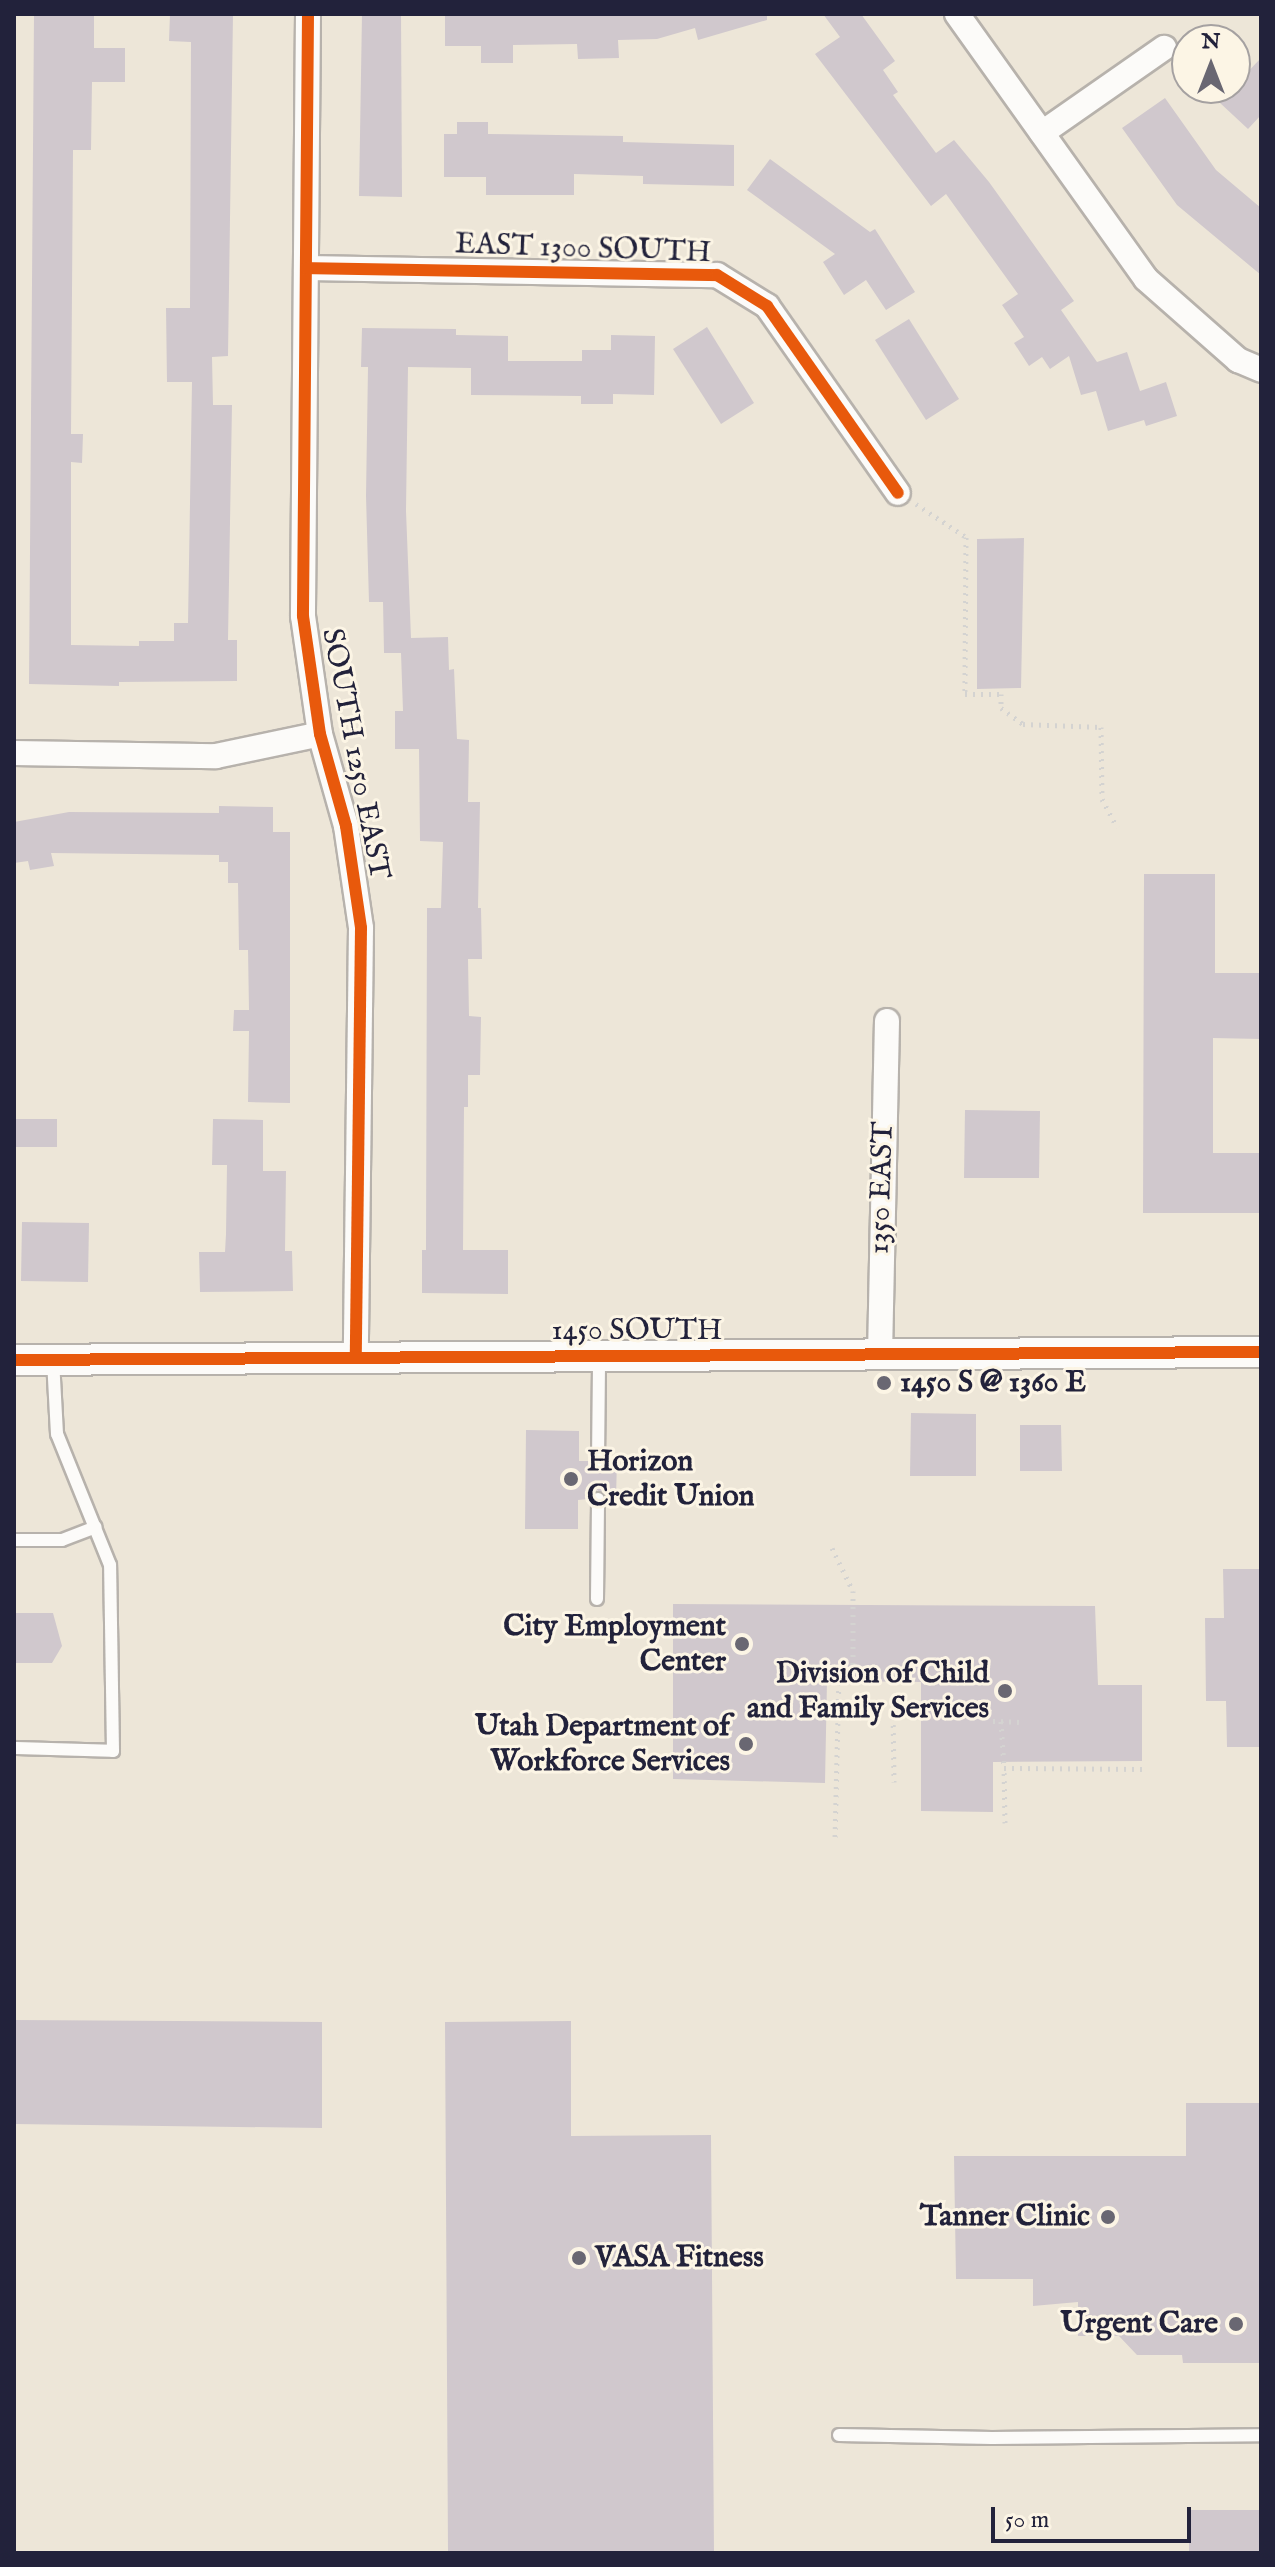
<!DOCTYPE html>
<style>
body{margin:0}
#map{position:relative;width:1275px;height:2567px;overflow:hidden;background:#ede6d8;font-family:"IM FELL English",serif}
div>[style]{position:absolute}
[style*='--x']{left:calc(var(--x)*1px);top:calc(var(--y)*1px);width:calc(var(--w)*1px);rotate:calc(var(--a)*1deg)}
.building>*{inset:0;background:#d0c8cd}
.path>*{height:5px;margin-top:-2.5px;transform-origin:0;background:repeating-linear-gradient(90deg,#d4d3d1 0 2px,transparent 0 8px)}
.roads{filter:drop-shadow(2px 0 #b7b2ac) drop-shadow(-2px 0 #b7b2ac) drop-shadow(0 2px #b7b2ac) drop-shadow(0 -2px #b7b2ac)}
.service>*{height:12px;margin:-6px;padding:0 6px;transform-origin:6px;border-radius:6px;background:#fcfbf9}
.minor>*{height:24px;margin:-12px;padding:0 12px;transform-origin:12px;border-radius:12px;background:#fcfbf9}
.tertiary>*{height:30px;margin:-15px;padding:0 15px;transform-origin:15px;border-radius:15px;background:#fcfbf9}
.cycleway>*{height:12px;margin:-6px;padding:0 6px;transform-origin:6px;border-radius:6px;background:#e8590c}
.dots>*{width:22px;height:22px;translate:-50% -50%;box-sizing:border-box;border:4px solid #fcf5e5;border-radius:50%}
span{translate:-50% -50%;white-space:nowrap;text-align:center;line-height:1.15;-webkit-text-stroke:6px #fcf5e5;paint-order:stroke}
.street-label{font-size:30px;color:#22223b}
.poi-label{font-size:30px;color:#22223b;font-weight:700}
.left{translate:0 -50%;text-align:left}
.right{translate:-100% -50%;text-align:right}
.frame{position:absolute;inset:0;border:16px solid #22223b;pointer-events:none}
.north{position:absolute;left:1171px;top:24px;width:80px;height:80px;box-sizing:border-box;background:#fcf5e5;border:2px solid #a5a1a1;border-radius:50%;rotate:0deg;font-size:22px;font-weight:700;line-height:32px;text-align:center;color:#22223b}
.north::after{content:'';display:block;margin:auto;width:28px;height:36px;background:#696772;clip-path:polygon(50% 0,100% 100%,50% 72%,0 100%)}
.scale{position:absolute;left:991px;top:2507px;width:200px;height:36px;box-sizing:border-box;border:4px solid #22223b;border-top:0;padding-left:10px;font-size:24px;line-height:28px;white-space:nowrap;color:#22223b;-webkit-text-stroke:6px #fcf5e5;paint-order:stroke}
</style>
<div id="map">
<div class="building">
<i style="clip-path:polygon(34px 14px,94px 14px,94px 48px,125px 48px,125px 82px,92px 82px,91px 150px,73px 150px,71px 434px,83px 434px,82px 463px,71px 462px,71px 645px,139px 646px,139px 641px,174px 641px,174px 623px,188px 623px,192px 382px,167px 382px,166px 308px,190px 308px,191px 42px,169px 41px,170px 14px,233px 14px,228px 356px,212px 357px,213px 405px,232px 405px,228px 640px,237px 640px,237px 681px,119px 682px,119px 686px,29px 684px)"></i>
<i style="clip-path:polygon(362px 14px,401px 14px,402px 197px,359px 196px)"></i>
<i style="clip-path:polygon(445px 14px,767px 14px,767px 20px,698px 40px,695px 28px,657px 39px,618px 40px,619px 58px,578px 59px,577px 44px,513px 45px,513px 63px,481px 63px,481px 46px,445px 46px)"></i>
<i style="clip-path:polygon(823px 14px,861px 14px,895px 61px,883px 70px,898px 92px,893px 95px,936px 153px,954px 140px,989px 182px,1074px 301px,1061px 310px,1097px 362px,1127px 352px,1140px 391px,1166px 382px,1177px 416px,1146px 426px,1144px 420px,1108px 431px,1096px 391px,1081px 395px,1069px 356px,1050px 369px,1042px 357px,1029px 366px,1014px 343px,1024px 337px,1002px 305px,1018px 294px,946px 194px,931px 206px,815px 54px,840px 37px)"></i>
<i style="clip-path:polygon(1261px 58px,1261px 115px,1248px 129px,1219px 102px)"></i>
<i style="clip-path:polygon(1165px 98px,1216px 170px,1261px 208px,1261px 275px,1177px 205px,1122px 128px)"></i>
<i style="clip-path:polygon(457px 122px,488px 122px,488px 134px,623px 136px,623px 142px,734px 145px,734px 186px,643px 184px,643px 176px,574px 174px,574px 195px,486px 195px,486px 177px,444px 177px,444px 134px,457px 134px)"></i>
<i style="clip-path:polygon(770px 159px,870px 232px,875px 229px,915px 292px,886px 310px,866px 280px,844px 295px,823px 262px,835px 254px,747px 190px)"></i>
<i style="clip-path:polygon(909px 319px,959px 399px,926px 420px,875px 340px)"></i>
<i style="clip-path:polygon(707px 327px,754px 403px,721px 424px,673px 349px)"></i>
<i style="clip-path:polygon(362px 328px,456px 329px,456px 335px,508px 336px,508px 361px,582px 361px,582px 350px,611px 350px,611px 335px,655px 336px,654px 395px,613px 394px,613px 404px,581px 404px,581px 396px,471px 395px,471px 368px,408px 367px,406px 511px,411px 638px,448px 637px,449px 670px,454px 669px,457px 739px,469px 740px,468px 802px,480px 802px,478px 908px,481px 908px,482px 959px,468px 959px,469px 1016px,481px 1017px,480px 1075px,468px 1075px,468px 1107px,464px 1107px,463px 1250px,508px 1250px,508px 1294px,422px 1293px,422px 1250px,426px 1250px,427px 908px,441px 908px,443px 842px,420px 841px,419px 749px,395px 749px,395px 711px,403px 711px,401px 653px,384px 653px,383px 602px,369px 602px,366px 496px,368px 367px,361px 367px)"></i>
<i style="clip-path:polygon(1024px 538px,1021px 688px,977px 689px,977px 539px)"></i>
<i style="clip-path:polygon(219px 806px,273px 807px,273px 832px,290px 832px,290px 1103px,248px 1102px,249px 1031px,233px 1031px,234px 1010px,249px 1010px,248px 950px,239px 950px,238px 883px,228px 883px,228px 862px,219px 862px,219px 855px,51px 853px,54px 866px,30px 870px,28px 861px,14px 863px,14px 822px,69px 812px,219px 813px)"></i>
<i style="clip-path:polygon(1144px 874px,1215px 874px,1215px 973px,1261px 973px,1261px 1039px,1213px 1038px,1213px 1153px,1261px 1153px,1261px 1213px,1143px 1213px)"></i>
<i style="clip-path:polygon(965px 1110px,1040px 1111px,1039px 1178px,964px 1178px)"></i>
<i style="clip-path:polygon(14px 1119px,57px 1119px,57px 1147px,14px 1147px)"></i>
<i style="clip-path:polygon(213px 1119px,263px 1120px,263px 1171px,286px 1171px,285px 1251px,292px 1251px,293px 1291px,200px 1292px,199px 1252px,225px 1252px,226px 1234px,227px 1165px,212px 1165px)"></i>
<i style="clip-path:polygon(22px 1222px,89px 1223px,88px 1282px,21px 1281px)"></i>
<i style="clip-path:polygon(911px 1413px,976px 1414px,976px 1476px,910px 1476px)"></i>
<i style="clip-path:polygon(1020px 1425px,1061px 1425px,1062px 1471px,1020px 1471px)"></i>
<i style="clip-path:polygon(526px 1430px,579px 1431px,579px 1461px,589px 1461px,593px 1468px,599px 1470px,607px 1461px,617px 1461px,616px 1497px,607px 1498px,597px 1490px,589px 1499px,578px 1500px,578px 1529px,525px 1529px)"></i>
<i style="clip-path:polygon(1223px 1569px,1261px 1569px,1261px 1747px,1227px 1747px,1226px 1701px,1206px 1701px,1205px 1618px,1224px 1618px)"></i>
<i style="clip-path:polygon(673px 1604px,1095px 1606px,1098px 1685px,1142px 1685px,1142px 1761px,993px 1762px,993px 1812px,921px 1811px,921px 1682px,827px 1681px,825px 1783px,673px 1779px)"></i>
<i style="clip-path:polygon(14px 1613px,53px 1613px,62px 1646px,52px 1663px,14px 1663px)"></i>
<i style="clip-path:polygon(14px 2020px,322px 2022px,322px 2128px,14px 2124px)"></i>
<i style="clip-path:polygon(571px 2021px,571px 2136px,711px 2135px,714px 2553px,448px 2553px,445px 2022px)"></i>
<i style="clip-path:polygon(1186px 2103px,1261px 2103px,1261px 2363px,1183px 2363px,1182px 2355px,1137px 2355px,1119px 2336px,1078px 2336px,1078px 2302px,1033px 2306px,1033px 2279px,956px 2279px,954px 2156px,1186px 2156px)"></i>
<i style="clip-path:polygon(1189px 2510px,1261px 2510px,1261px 2553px,1189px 2553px)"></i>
</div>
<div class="path">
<i style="--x:916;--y:504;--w:60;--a:33.4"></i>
<i style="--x:966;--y:537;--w:157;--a:90.4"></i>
<i style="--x:965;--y:694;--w:36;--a:0"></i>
<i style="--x:1001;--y:694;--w:14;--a:90"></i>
<i style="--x:1001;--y:708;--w:27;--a:36"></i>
<i style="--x:1023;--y:724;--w:78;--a:2.2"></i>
<i style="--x:1101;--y:727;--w:72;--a:89.2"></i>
<i style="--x:1102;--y:799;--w:32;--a:62"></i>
<i style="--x:832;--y:1548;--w:48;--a:64"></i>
<i style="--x:853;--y:1591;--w:77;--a:90"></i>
<i style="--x:853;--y:1668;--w:16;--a:153"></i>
<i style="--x:839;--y:1675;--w:165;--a:91.4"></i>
<i style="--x:893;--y:1709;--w:73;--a:89.2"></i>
<i style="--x:993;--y:1721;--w:26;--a:2"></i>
<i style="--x:1001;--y:1721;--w:47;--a:86.3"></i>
<i style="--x:1005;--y:1823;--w:55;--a:-91"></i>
<i style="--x:1004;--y:1768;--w:138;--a:0.4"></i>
</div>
<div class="roads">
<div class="service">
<i style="--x:598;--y:1461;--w:104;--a:-89.4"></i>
<i style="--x:14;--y:1540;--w:48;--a:0"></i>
<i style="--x:62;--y:1540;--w:36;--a:-21"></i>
<i style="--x:597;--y:1599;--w:100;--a:-89.4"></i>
<i style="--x:14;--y:1748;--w:99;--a:1.7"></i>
<i style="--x:113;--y:1751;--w:186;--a:-90.9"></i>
<i style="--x:110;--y:1565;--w:141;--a:-112"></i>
<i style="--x:57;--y:1434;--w:74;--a:-93.1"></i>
<i style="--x:839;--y:2435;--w:153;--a:1.1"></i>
<i style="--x:992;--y:2438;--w:269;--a:-0.6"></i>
</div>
<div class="minor">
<i style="--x:308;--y:14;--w:602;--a:90.48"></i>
<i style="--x:303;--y:616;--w:119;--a:81.8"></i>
<i style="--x:320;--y:734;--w:96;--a:74.2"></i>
<i style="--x:346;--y:826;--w:103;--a:81.6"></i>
<i style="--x:361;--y:928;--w:430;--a:90.7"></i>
<i style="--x:957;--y:14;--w:325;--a:54.5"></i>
<i style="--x:1146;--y:279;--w:123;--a:41.4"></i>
<i style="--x:1238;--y:360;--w:25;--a:23"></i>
<i style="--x:1042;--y:133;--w:149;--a:-34.9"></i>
<i style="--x:306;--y:268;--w:411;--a:1"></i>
<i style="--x:717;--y:275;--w:59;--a:31.8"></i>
<i style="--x:767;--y:306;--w:228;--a:55"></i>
<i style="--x:14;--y:753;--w:202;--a:0.9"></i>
<i style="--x:216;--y:756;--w:106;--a:-11.9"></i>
<i style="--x:880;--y:1355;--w:334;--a:-88.8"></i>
</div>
<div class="tertiary">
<i style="--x:14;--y:1360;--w:1247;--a:-0.37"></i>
</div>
</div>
<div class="cycleway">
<i style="--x:308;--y:14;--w:602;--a:90.48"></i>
<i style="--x:303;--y:616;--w:119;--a:81.8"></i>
<i style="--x:320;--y:734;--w:96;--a:74.2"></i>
<i style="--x:346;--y:826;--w:103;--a:81.6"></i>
<i style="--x:361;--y:928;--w:430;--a:90.7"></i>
<i style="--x:306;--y:268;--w:411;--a:1"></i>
<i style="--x:717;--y:275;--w:59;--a:31.8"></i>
<i style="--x:767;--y:306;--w:228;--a:55"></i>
<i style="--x:14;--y:1360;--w:1247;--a:-0.37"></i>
</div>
<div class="dots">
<i style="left:884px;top:1383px;background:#696772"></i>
<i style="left:571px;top:1479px;background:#696772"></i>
<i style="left:742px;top:1644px;background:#696772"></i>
<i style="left:1005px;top:1691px;background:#696772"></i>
<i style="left:746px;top:1744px;background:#696772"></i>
<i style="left:1108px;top:2217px;background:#696772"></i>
<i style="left:579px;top:2258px;background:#696772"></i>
<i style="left:1236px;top:2324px;background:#696772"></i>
</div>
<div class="street-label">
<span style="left:583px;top:249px;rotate:2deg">EAST 1300 SOUTH</span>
<span style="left:355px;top:754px;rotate:79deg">SOUTH 1250 EAST</span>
<span style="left:882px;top:1188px;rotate:-88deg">1350 EAST</span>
<span style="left:637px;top:1331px">1450 SOUTH</span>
</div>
<div class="poi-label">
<span class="left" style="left:900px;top:1383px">1450 S @ 1360 E</span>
<span class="left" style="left:587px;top:1479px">Horizon<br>Credit Union</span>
<span class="right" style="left:726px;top:1644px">City Employment<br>Center</span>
<span class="right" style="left:989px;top:1691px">Division of Child<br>and Family Services</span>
<span class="right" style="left:730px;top:1744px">Utah Department of<br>Workforce Services</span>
<span class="right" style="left:1090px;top:2217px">Tanner Clinic</span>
<span class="left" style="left:595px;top:2258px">VASA Fitness</span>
<span class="right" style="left:1218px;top:2324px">Urgent Care</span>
</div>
<div class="frame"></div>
<div class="north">N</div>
<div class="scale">50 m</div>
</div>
